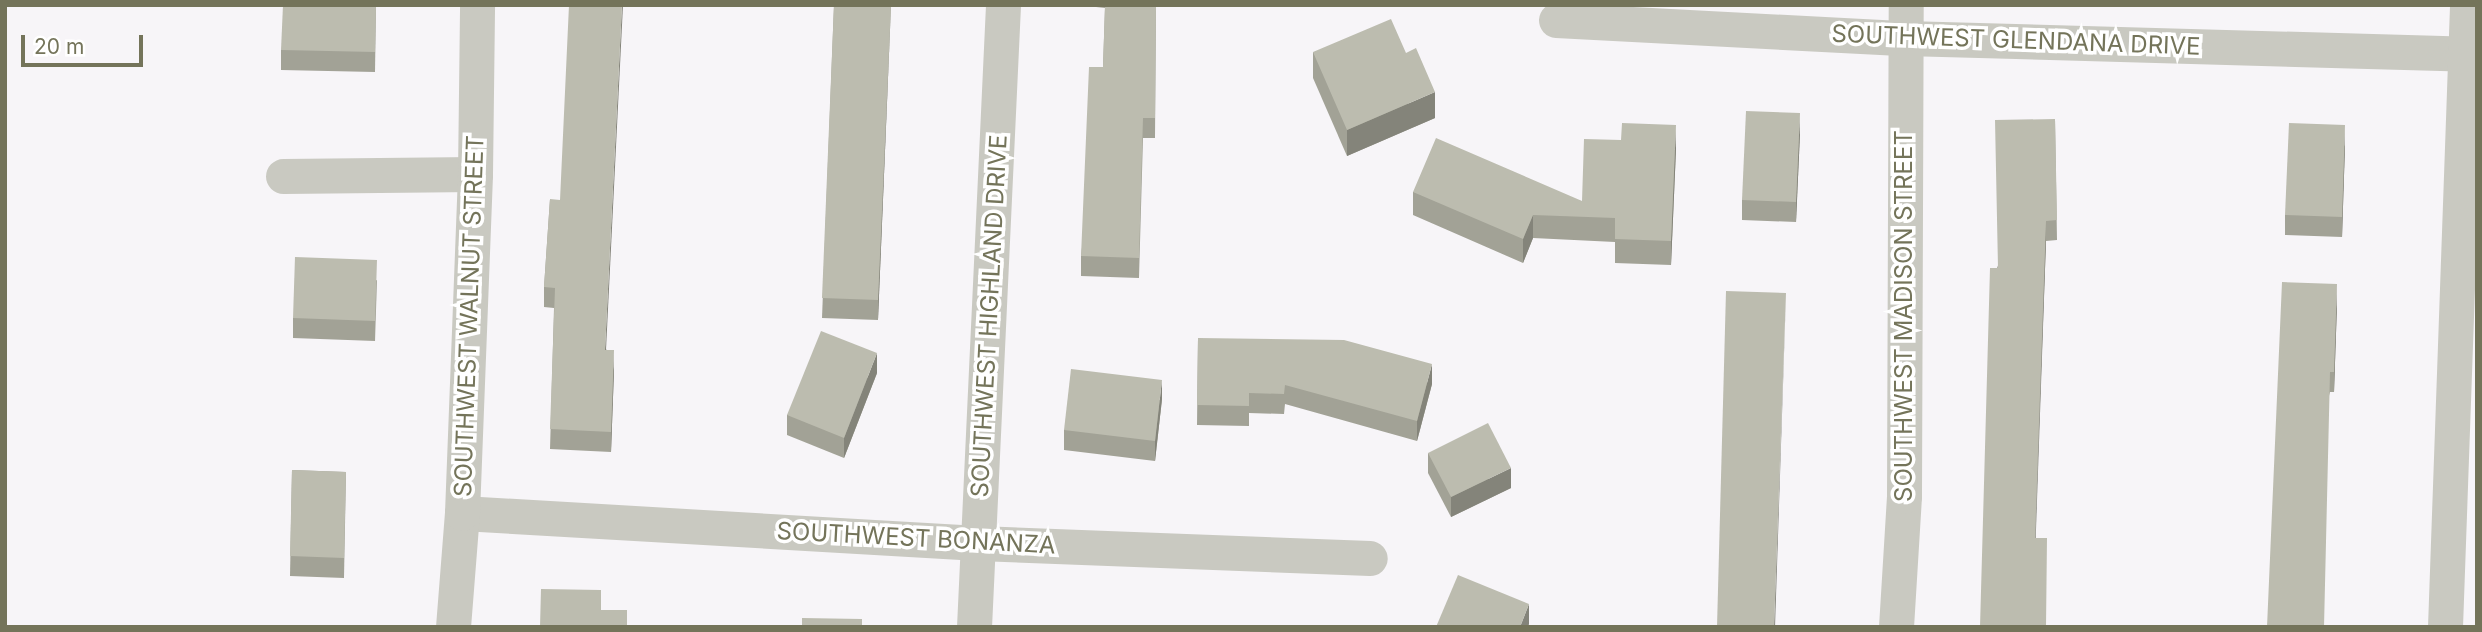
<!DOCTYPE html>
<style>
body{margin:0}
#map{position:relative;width:2482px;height:632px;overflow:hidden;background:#f7f5f8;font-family:Inter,sans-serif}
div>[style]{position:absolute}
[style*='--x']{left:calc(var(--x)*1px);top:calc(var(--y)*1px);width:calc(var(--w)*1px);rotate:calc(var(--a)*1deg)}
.minor>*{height:35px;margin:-17.5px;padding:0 17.5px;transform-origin:17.5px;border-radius:17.5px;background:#c9c9c1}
.wall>*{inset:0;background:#a2a296}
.shaded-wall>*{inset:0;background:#84847a}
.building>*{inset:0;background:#bcbcaf}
span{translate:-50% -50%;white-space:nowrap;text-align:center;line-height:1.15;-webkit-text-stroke:7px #fff;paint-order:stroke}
.street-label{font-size:24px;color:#74745a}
.frame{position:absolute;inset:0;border:7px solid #74745a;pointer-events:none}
.scale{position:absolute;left:21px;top:35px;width:122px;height:32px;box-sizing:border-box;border:4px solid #74745a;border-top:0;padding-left:9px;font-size:21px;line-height:24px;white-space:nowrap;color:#74745a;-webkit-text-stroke:5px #fff;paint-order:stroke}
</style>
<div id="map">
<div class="minor">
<i style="--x:1556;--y:20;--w:349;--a:3"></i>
<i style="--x:1905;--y:38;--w:572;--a:1.6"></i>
<i style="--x:283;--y:176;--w:192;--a:-0.6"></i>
<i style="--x:462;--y:513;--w:517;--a:3.33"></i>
<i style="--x:978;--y:543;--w:392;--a:2.2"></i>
<i style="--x:453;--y:627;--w:114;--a:-85.5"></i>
<i style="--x:462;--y:513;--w:339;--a:-87.8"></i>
<i style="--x:475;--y:174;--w:169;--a:-89.3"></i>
<i style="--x:974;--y:627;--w:623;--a:-87.33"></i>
<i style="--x:1896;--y:627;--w:131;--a:-86.5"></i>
<i style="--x:1904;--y:496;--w:491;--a:-89.8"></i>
<i style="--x:2445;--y:627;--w:622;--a:-87.97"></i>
</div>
<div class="wall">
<i style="clip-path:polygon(376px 5px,375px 72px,281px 70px,281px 50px)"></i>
<i style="clip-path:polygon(834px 5px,891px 5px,878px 320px,822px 318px)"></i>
<i style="clip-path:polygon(1096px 5px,1156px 5px,1155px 138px,1143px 138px,1139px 278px,1081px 276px,1081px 256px,1103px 67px,1105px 8px,1096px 7px)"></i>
<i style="clip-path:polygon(1313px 52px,1435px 118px,1347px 156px,1313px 78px)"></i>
<i style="clip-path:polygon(2055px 119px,2057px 240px,2046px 241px,2035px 538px,2046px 627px,1997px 268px)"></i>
<i style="clip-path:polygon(1800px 133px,1796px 222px,1742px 220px,1742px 200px)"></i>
<i style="clip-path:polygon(2345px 145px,2342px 237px,2285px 235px,2285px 215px)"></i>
<i style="clip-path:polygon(1676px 149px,1671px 265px,1615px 263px,1615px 242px,1533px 238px,1523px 263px,1413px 215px,1413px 192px,1582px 201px)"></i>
<i style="clip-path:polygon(550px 199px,614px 370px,611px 452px,550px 449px,554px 308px,544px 307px,544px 287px)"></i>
<i style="clip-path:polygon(377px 280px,375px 341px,293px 338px,293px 318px)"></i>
<i style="clip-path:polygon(2337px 304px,2334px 392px,2330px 392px,2267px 627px)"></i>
<i style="clip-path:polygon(1198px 338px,1432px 384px,1417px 441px,1285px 404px,1284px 414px,1249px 413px,1249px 426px,1197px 425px)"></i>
<i style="clip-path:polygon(877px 373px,844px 458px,787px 435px,787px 415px)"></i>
<i style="clip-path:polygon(1162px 399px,1155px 461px,1064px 450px,1064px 430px)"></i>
<i style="clip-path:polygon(1428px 453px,1511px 488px,1451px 517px,1428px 473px)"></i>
<i style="clip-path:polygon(292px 470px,346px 472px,344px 578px,290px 576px)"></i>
</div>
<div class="shaded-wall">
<i style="clip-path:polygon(622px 5px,623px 5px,605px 370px,605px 350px)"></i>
<i style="clip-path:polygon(891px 5px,878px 320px,878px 300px)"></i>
<i style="clip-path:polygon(1435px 92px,1435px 118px,1347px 156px,1347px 130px)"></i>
<i style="clip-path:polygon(1800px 113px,1800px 133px,1796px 222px,1796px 202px)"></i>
<i style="clip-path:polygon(1676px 125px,1676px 149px,1671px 265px,1671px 241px)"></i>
<i style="clip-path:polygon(2345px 125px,2345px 145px,2342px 237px,2342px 217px)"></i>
<i style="clip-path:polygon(1533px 215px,1533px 238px,1523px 263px,1523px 239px)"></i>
<i style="clip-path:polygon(2046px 221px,2046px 241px,2035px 558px,2035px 538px)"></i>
<i style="clip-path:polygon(2337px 284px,2337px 304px,2334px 392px,2334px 372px)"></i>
<i style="clip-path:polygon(1786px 293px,1775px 627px,1774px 627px)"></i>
<i style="clip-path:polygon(614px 350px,614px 370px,611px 452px,611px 432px)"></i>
<i style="clip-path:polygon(877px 353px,877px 373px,844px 458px,844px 438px)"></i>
<i style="clip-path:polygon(1432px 364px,1432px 384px,1417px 441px,1417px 421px)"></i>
<i style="clip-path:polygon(1162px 380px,1162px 399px,1155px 461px,1155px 441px)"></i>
<i style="clip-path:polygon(1511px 468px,1511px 488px,1451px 517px,1451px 497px)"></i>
<i style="clip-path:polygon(1529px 604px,1529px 624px,1528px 627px,1520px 627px)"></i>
</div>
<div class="building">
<i style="clip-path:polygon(283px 5px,376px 5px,375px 52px,281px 50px)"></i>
<i style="clip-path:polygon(569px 5px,622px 5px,605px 350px,614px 350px,611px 432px,550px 429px,555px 288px,544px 287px,550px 199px,560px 200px)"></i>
<i style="clip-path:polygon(834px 5px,891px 5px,878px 300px,822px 298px)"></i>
<i style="clip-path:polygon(1105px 5px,1156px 5px,1155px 118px,1143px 118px,1139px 258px,1081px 256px,1089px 67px,1103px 67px)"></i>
<i style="clip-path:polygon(1391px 19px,1406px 53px,1416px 48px,1435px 92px,1347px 130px,1313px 52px)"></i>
<i style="clip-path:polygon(1746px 111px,1800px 113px,1796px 202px,1742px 200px)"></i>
<i style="clip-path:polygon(2055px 119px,2057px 220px,2046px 221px,2035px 538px,2047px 538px,2046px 627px,1980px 627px,1990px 268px,1998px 268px,1995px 120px)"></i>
<i style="clip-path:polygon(1622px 123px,1676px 125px,1671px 241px,1615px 239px,1615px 218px,1533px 215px,1523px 239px,1413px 192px,1436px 138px,1582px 201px,1584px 139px,1621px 140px)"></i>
<i style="clip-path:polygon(2289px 123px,2345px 125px,2342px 217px,2285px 215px)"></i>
<i style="clip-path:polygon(295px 257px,377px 260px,375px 321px,293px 318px)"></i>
<i style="clip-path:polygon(2282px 282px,2337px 284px,2334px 372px,2330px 372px,2324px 627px,2267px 627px)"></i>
<i style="clip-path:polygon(1726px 291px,1786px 293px,1774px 627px,1717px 627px)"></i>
<i style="clip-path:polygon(821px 331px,877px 353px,844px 438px,787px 415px)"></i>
<i style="clip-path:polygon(1198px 338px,1344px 340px,1432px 364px,1417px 421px,1285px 385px,1284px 394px,1249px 393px,1249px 406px,1197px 405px)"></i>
<i style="clip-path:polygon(1071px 369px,1162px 380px,1155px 441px,1064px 430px)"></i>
<i style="clip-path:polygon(1488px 423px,1511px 468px,1451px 497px,1428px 453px)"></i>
<i style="clip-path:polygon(292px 470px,346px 472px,344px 558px,290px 556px)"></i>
<i style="clip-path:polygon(1458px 575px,1529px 604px,1520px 627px,1436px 627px)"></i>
<i style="clip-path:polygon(541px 589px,601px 590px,601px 610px,627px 610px,627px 627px,540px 627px)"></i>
<i style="clip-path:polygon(802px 618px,862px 619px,862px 627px,802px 627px)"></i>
</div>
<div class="street-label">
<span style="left:2016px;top:40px;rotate:2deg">SOUTHWEST GLENDANA DRIVE</span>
<span style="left:469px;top:316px;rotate:-88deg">SOUTHWEST WALNUT STREET</span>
<span style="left:989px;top:316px;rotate:-87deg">SOUTHWEST HIGHLAND DRIVE</span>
<span style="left:1904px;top:316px;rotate:-90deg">SOUTHWEST MADISON STREET</span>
<span style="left:916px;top:538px;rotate:3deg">SOUTHWEST BONANZA</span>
</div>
<div class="frame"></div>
<div class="scale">20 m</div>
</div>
